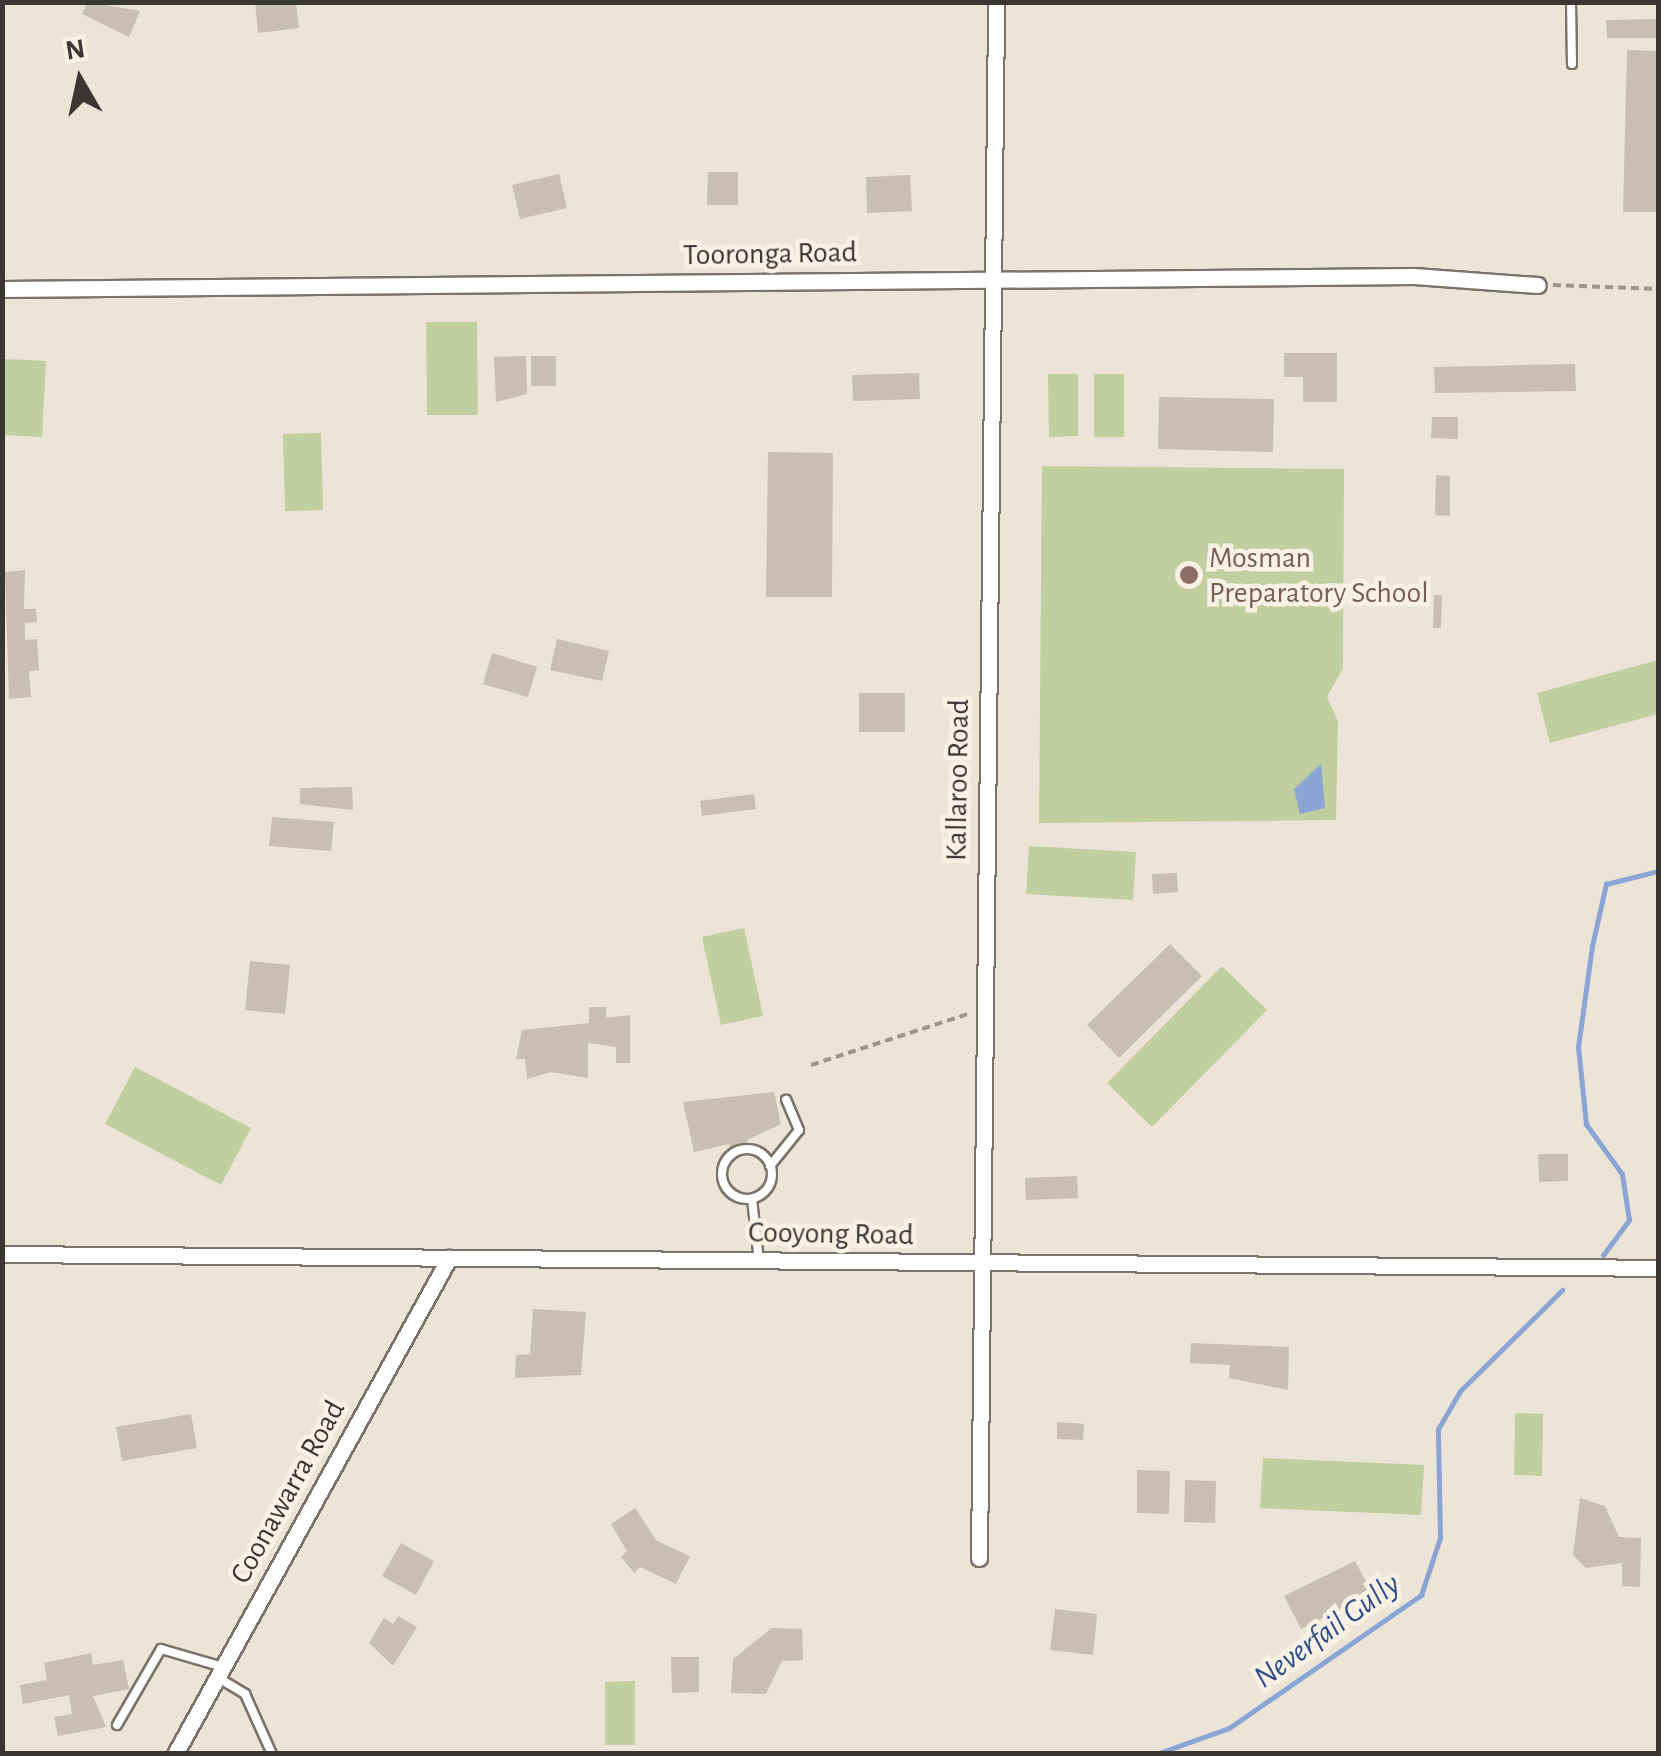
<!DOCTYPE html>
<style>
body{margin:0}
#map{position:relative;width:1661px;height:1756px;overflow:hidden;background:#ede4d8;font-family:"Alegreya Sans",sans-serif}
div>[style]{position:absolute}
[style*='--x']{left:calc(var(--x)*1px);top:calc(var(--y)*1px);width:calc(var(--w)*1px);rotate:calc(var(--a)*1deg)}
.green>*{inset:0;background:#c0cea0}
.water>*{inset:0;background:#8aa5d4}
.stream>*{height:5px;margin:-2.5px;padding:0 2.5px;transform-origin:2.5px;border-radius:2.5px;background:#8aa5d4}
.building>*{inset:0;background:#cabdb4}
.path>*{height:4px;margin-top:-2px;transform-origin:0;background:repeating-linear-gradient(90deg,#9c958c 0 8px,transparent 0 13px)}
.roads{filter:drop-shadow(2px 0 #7b7369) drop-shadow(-2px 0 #7b7369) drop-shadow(0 2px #7b7369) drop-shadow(0 -2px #7b7369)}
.lane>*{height:8px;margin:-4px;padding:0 4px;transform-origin:4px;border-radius:4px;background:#fff}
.lane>.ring{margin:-4px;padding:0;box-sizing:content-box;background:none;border:8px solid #fff;border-radius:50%}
.street>*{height:15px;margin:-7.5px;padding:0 7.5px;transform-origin:7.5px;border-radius:7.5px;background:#fff}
.dots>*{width:28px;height:28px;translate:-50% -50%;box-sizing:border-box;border:5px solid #faf1e5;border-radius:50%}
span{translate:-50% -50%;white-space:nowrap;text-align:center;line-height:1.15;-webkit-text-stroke:9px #faf1e5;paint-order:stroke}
.street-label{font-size:30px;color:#3a3732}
.education-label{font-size:30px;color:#785e54}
.left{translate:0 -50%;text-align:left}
.water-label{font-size:32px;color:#2d4e89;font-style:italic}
.frame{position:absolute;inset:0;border:5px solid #3a3732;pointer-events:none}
.north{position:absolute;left:30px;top:30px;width:100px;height:100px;-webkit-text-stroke:8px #faf1e5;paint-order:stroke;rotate:351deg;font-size:28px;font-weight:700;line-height:40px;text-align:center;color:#3a3732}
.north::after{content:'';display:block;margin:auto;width:35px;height:45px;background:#3a3732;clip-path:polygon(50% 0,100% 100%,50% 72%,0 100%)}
</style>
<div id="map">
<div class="green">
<i style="clip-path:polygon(426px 322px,477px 322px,478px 415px,427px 415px)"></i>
<i style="clip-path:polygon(5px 359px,46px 361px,42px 437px,3px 435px)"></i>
<i style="clip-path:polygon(1048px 374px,1078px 374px,1078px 436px,1049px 437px)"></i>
<i style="clip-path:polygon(1094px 374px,1124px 374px,1124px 437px,1094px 437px)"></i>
<i style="clip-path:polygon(321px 433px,323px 510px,285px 511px,283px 434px)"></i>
<i style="clip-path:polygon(1042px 466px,1344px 469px,1343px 668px,1327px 697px,1338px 721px,1336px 820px,1039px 823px)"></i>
<i style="clip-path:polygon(1658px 660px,1658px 714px,1550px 743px,1537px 693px)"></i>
<i style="clip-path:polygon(1029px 846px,1136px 852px,1133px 900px,1026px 894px)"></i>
<i style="clip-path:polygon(744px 928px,763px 1016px,721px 1025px,702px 937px)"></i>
<i style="clip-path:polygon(1222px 966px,1267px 1010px,1152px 1127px,1107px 1083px)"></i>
<i style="clip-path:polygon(135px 1067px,251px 1128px,221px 1185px,105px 1124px)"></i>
<i style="clip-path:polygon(1515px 1413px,1543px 1414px,1542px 1476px,1514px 1475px)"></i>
<i style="clip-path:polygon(1263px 1458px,1424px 1465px,1421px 1515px,1260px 1508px)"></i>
<i style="clip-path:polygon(635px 1681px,635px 1745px,605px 1745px,605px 1682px)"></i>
</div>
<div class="water">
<i style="clip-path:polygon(1321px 764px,1325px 808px,1300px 814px,1294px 789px)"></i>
</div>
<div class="stream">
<i style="--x:1603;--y:1255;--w:44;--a:-53.4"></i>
<i style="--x:1629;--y:1220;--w:47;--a:-98.7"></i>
<i style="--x:1622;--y:1174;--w:62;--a:-125.8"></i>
<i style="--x:1586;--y:1124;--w:77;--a:-95.9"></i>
<i style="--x:1578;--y:1047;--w:102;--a:-82.1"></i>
<i style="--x:1592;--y:946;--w:64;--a:-77.3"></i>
<i style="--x:1606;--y:884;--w:54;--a:-14"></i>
<i style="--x:1156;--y:1754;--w:77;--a:-19.6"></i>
<i style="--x:1229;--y:1728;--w:234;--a:-34.7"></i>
<i style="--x:1421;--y:1595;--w:60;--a:-71.6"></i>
<i style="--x:1440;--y:1538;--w:109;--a:-91.1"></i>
<i style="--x:1438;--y:1429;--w:44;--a:-59.9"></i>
<i style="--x:1460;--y:1391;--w:144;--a:-44.7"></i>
</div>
<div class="building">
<i style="clip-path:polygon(88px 2px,140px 11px,129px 37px,82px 14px)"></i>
<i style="clip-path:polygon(255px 2px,296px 2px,299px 28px,258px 33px)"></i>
<i style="clip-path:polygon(1658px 19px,1658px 38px,1607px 38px,1606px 20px)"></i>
<i style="clip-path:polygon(1627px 50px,1658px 51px,1658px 212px,1623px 212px)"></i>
<i style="clip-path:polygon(708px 172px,738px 172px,738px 205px,707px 205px)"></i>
<i style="clip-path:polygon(559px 174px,567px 208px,520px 219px,512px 185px)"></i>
<i style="clip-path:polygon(910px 175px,912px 211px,867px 213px,866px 177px)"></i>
<i style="clip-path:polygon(1284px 353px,1337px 353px,1337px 402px,1303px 402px,1303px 377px,1284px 377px)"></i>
<i style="clip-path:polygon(526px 356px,527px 394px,496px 402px,494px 357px)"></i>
<i style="clip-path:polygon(531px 356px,556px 356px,556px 386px,531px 386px)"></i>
<i style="clip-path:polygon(1575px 364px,1576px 391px,1435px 393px,1434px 367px)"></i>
<i style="clip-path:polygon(919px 373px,920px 399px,853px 401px,852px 375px)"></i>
<i style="clip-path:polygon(1159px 397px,1274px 399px,1273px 452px,1158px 449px)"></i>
<i style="clip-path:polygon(1432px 417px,1458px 417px,1458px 439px,1431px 438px)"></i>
<i style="clip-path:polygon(768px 452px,833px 453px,832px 597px,766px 597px)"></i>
<i style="clip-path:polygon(1436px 475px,1450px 476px,1450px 516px,1435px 515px)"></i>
<i style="clip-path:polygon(25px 570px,24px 609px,36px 609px,37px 622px,25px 623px,25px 640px,37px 639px,39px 670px,29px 671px,31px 697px,9px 699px,5px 572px)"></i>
<i style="clip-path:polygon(1434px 595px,1442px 595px,1441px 628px,1433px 628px)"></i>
<i style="clip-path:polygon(557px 639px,609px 651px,602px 681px,550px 670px)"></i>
<i style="clip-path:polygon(492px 653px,537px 667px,528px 697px,483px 684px)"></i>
<i style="clip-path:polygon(859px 693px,905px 693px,905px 732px,859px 732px)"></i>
<i style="clip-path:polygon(352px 787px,353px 810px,300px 804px,300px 788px)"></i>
<i style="clip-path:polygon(754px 794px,756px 809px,702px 816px,700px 801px)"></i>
<i style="clip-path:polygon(272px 817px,334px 822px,331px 851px,269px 846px)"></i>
<i style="clip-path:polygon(1177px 873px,1178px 892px,1153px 894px,1152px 874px)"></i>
<i style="clip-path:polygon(1170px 944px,1202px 976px,1119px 1058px,1087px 1025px)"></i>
<i style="clip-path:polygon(250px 961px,290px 965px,285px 1014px,245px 1010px)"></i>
<i style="clip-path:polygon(589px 1007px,606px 1007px,606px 1018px,630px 1015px,630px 1063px,616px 1063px,616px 1047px,588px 1043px,588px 1078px,551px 1072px,527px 1079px,525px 1059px,516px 1059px,522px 1030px,589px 1023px)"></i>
<i style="clip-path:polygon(774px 1092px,781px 1124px,747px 1140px,750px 1154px,732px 1158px,729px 1144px,694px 1152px,683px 1102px)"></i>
<i style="clip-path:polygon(1538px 1154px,1568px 1154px,1568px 1181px,1539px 1182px)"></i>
<i style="clip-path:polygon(1077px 1176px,1078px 1198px,1026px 1200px,1025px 1178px)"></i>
<i style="clip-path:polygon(533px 1309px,586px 1312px,581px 1375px,515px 1378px,516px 1355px,530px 1354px)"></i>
<i style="clip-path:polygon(1191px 1343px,1289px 1347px,1288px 1390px,1229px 1378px,1230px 1365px,1190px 1363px)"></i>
<i style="clip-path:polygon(191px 1414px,197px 1448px,122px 1461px,116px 1427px)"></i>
<i style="clip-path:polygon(1057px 1422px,1084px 1424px,1083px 1440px,1057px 1439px)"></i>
<i style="clip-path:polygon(1137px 1470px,1170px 1471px,1169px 1514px,1137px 1513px)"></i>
<i style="clip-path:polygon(1185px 1480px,1216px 1481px,1215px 1523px,1184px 1522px)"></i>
<i style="clip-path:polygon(1580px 1498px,1605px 1506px,1619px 1537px,1641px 1538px,1640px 1587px,1622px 1586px,1622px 1563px,1586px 1568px,1573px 1555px)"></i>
<i style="clip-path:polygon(635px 1508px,657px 1541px,690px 1556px,676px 1584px,640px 1567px,634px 1573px,621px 1557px,627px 1551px,611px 1524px)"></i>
<i style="clip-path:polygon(401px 1543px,434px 1561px,416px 1595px,382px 1576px)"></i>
<i style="clip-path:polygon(1355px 1561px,1372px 1593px,1301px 1629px,1284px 1596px)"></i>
<i style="clip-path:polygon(1055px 1609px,1097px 1614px,1093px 1655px,1050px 1650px)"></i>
<i style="clip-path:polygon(398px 1616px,417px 1627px,393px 1666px,369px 1643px,384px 1618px,393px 1624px)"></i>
<i style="clip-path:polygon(772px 1628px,802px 1629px,803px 1660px,782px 1661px,766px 1694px,731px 1693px,733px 1659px)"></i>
<i style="clip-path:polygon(91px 1653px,93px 1665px,123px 1660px,129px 1689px,93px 1696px,106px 1727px,58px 1736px,54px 1717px,72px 1714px,69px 1695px,23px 1704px,20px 1685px,47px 1680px,44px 1663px)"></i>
<i style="clip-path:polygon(671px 1657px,699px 1657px,699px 1692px,672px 1693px)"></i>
</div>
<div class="path">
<i style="--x:1553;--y:285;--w:105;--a:2.2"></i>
<i style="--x:811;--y:1065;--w:168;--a:-18"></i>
</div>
<div class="roads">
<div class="lane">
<i style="--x:1571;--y:2;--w:62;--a:89.1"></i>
<i class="ring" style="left:722px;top:1149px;width:42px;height:42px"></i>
<i style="--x:770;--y:1166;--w:46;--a:-51.1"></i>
<i style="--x:799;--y:1130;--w:33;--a:-113"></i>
<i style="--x:752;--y:1199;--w:62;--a:83.6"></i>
<i style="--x:217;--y:1677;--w:33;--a:31"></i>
<i style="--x:245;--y:1694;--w:66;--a:65.8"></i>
<i style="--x:117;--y:1725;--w:88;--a:-59.9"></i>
<i style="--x:161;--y:1649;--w:65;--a:16.2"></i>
</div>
<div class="street">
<i style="--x:2;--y:289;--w:1412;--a:-0.53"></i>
<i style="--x:1414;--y:276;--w:124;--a:4.2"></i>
<i style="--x:2;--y:1254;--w:1656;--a:0.48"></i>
<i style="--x:979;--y:1558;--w:1556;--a:-89.37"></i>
<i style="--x:175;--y:1754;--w:567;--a:-61.08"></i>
</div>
</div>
<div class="dots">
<i style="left:1189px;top:575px;background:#8d6e63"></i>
</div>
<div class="street-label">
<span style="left:770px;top:254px;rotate:-1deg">Tooronga Road</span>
<span style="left:958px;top:780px;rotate:-89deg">Kallaroo Road</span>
<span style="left:831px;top:1234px;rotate:1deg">Cooyong Road</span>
<span style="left:288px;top:1492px;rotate:-61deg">Coonawarra Road</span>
</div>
<div class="education-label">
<span class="left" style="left:1209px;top:575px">Mosman<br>Preparatory School</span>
</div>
<div class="water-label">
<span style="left:1327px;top:1631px;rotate:-36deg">Neverfail Gully</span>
</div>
<div class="frame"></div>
<div class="north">N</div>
</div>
